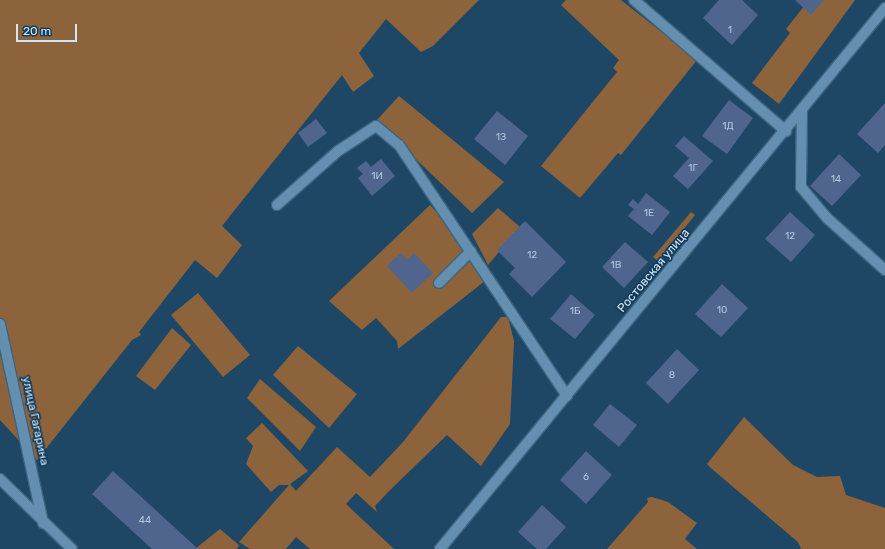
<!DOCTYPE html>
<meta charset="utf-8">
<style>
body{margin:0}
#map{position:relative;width:885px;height:549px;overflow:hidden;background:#1e4765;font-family:Rubik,sans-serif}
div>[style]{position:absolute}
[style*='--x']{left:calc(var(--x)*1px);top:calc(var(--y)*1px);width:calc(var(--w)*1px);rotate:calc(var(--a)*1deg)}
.green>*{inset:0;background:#8d633c}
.building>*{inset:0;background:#50658d}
.roads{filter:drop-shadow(1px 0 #3e647e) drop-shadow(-1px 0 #3e647e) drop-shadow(0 1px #3e647e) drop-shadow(0 -1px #3e647e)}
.lane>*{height:10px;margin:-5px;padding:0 5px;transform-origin:5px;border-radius:5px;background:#658fb1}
.street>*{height:10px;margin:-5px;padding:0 5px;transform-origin:5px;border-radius:5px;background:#658fb1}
span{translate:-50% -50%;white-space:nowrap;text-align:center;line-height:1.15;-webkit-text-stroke:3.5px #133c5a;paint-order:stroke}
.number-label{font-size:10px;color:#b0c6de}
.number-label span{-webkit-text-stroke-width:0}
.street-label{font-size:12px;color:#d0e6f9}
.scale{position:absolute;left:16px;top:24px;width:61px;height:18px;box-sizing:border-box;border:2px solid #d0e6f9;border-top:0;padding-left:5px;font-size:12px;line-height:14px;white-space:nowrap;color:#d0e6f9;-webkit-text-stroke:3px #133c5a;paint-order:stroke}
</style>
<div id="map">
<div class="green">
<i style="clip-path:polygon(0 0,479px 0,433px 46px,421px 52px,386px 19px,359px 53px,374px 76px,353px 92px,342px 75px,222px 226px,242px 245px,217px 278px,195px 260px,139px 332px,141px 335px,132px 340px,37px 460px,0 420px)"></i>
<i style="clip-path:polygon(566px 0,621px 0,697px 60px,621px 155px,618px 153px,580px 198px,541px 166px,617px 72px,613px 68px,619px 60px,561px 5px)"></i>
<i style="clip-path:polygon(809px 0,855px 0,779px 104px,752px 83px,790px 33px,786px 29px)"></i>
<i style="clip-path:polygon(399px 96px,504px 182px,472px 213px,376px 121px)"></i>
<i style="clip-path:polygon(430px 205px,459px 237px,485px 281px,398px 349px,397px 341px,376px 318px,362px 330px,329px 301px)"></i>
<i style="clip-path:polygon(498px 208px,520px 227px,488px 265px,472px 234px)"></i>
<i style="clip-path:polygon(691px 212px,695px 215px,658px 261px,653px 257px)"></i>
<i style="clip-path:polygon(198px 293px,250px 355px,223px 377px,171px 315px)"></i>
<i style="clip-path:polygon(501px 317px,508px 317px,514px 341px,510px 424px,481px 466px,447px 435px,388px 492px,375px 506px,377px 512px,356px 493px,346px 504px,394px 549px,310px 549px,296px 537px,286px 549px,250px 549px,239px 542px,289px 485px,279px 485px,271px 492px,246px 464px,253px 446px,246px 438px,262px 423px,308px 471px,290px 484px,296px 491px,337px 447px,370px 477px,403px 442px)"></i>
<i style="clip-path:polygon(172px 328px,191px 345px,155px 390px,136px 376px)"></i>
<i style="clip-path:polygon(298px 346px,357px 394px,329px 428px,273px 375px)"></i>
<i style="clip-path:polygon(260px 379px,316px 427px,300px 451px,247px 398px)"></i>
<i style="clip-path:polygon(744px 417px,793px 465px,817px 477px,840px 476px,846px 495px,885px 508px,885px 549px,801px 549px,798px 542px,712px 469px,707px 464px)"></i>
<i style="clip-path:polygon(652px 497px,668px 502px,697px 523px,685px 539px,697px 549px,607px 549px,648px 502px,647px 498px)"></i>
<i style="clip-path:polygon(220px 529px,239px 545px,237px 549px,195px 549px)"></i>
</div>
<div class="building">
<i style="clip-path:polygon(719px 0,742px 0,758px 15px,732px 45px,703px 18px)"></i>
<i style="clip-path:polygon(795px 0,824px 0,811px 15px)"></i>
<i style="clip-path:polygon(729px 100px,753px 118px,727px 154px,702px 136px)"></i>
<i style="clip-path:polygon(885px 103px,885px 145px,878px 153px,857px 134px)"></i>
<i style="clip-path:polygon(497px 111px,528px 136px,505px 165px,474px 139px)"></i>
<i style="clip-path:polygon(316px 119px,327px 133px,308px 147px,298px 133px)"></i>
<i style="clip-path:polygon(684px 136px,713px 161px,688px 189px,673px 176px,689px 158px,675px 146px)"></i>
<i style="clip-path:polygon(839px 154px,861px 175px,832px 206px,810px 186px)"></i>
<i style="clip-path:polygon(381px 159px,395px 176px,372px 196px,358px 178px,363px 174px,357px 168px,366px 161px,371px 167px)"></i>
<i style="clip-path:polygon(646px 193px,670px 212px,652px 235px,628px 216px,634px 209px,628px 205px,633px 199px,638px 204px)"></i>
<i style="clip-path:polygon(790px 212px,815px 235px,791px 262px,765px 239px)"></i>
<i style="clip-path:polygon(525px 221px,566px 262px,532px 297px,509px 274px,515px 268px,497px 250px)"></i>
<i style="clip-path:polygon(625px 242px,648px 262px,624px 288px,602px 267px)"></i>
<i style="clip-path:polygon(401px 253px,407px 260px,414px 253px,433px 273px,412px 293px,387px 266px)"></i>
<i style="clip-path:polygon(722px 284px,748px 308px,721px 337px,695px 314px)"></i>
<i style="clip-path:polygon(571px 294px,595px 315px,575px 339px,550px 319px)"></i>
<i style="clip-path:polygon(677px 349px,699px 370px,668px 404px,646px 383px)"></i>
<i style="clip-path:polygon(610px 404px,637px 425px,619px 447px,593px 425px)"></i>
<i style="clip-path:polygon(586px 451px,612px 475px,586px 504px,560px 480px)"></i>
<i style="clip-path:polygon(113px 471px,198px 549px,152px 549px,92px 494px)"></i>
<i style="clip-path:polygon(542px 505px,566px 527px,546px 549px,537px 549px,518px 532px)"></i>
</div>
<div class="roads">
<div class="lane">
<i style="--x:634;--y:0;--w:201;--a:40.8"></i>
<i style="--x:802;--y:111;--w:76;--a:90.8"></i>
<i style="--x:801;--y:187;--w:40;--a:50"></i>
<i style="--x:827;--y:218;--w:78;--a:41.9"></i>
<i style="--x:277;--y:205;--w:81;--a:-41.5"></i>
<i style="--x:338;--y:151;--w:45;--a:-33.3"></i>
<i style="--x:376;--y:126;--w:30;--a:40"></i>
<i style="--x:399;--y:145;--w:302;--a:56.2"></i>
<i style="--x:439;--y:283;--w:45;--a:-45"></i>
<i style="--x:0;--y:324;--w:204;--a:77.8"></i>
</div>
<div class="street">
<i style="--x:0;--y:479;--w:100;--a:44.2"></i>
<i style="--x:440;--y:549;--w:701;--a:-50.56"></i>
</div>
</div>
<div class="number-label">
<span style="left:730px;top:31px">1</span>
<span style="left:728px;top:127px">1Д</span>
<span style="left:501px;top:138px">1З</span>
<span style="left:693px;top:169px">1Г</span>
<span style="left:377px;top:177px">1И</span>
<span style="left:836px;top:180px">14</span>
<span style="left:649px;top:214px">1Е</span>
<span style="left:790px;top:237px">12</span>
<span style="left:532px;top:256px">12</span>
<span style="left:616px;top:266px">1В</span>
<span style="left:722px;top:311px">10</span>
<span style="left:575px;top:312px">1Б</span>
<span style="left:672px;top:376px">8</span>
<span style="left:586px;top:478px">6</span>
<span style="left:145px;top:521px">44</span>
</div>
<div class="street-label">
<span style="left:654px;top:271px;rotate:-50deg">Ростовская улица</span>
<span style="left:35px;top:421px;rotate:78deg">улица Гагарина</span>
</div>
<div class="scale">20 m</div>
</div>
